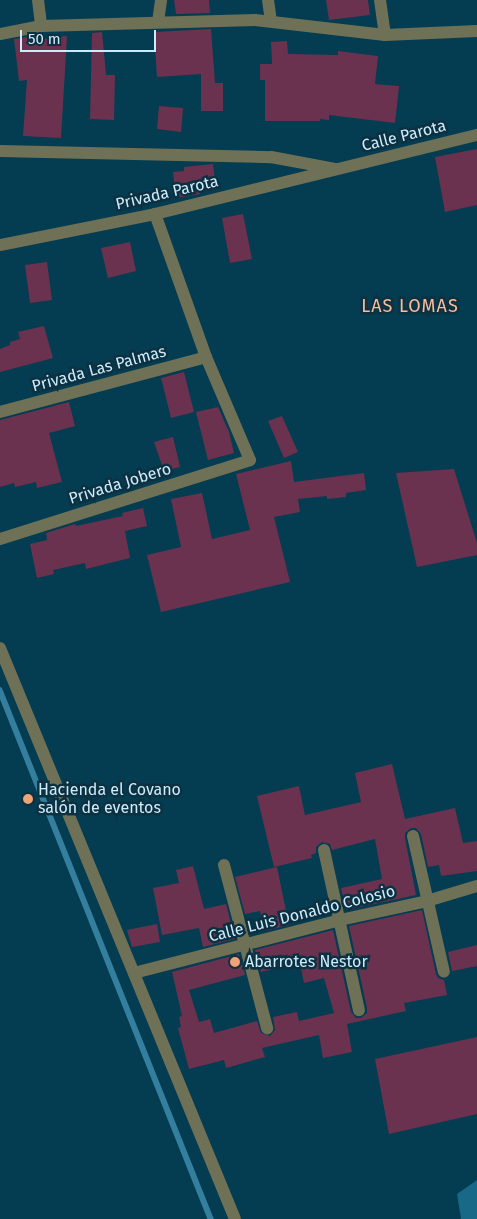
<!DOCTYPE html>
<meta charset="utf-8">
<style>
body{margin:0}
#map{position:relative;width:477px;height:1219px;overflow:hidden;background:#043c51;font-family:"Fira Sans",sans-serif}
div>[style]{position:absolute}
[style*='--x']{left:calc(var(--x)*1px);top:calc(var(--y)*1px);width:calc(var(--w)*1px);rotate:calc(var(--a)*1deg)}
.forest>*{inset:0;background:#186887}
.stream>*{height:5.5px;margin:-2.75px;padding:0 2.75px;transform-origin:2.75px;border-radius:2.75px;background:#347e9e}
.building>*{inset:0;background:#6b324f}
.street>*{height:12px;margin:-6px;padding:0 6px;transform-origin:6px;border-radius:6px;background:#6f7156}
.dots>*{width:14px;height:14px;translate:-50% -50%;box-sizing:border-box;border:2px solid #0d3140;border-radius:50%}
span{translate:-50% -50%;white-space:nowrap;text-align:center;line-height:1.15;-webkit-text-stroke:5px #0d3140;paint-order:stroke}
.street-label{font-size:16px;color:#ccecfc}
.poi-label{font-size:16px;color:#ccecfc}
.left{translate:0 -50%;text-align:left}
.neighbourhood-label{font-size:18px;color:#f6bc9c;letter-spacing:1px}
.scale{position:absolute;left:20px;top:30px;width:136px;height:22px;box-sizing:border-box;border:2px solid #ccecfc;border-top:0;padding-left:6px;font-size:15px;line-height:18px;white-space:nowrap;color:#ccecfc;-webkit-text-stroke:4px #0d3140;paint-order:stroke}
</style>
<div id="map">
<div class="forest">
<i style="clip-path:polygon(477px 1180px,477px 1219px,461px 1219px,457px 1194px)"></i>
</div>
<div class="stream">
<i style="--x:0;--y:690;--w:570;--a:68.25"></i>
</div>
<div class="building">
<i style="clip-path:polygon(174px 0,209px 0,210px 13px,176px 14px)"></i>
<i style="clip-path:polygon(326px 0,368px 0,370px 15px,329px 20px)"></i>
<i style="clip-path:polygon(211px 29px,215px 83px,223px 83px,223px 111px,201px 111px,201px 74px,157px 77px,154px 32px)"></i>
<i style="clip-path:polygon(102px 32px,106px 75px,115px 75px,114px 120px,90px 119px,92px 33px)"></i>
<i style="clip-path:polygon(43px 35px,43px 39px,67px 36px,61px 138px,23px 136px,27px 80px,19px 81px,14px 39px)"></i>
<i style="clip-path:polygon(287px 41px,288px 54px,338px 55px,338px 51px,378px 56px,375px 84px,399px 86px,395px 123px,329px 115px,329px 120px,320px 119px,320px 121px,265px 121px,265px 80px,260px 80px,260px 64px,272px 64px,271px 42px)"></i>
<i style="clip-path:polygon(159px 106px,183px 108px,181px 132px,157px 129px)"></i>
<i style="clip-path:polygon(477px 149px,477px 205px,445px 212px,435px 157px)"></i>
<i style="clip-path:polygon(213px 164px,216px 189px,200px 191px,200px 194px,176px 198px,173px 172px,184px 171px,184px 167px)"></i>
<i style="clip-path:polygon(243px 214px,252px 259px,230px 263px,222px 218px)"></i>
<i style="clip-path:polygon(130px 242px,136px 271px,108px 278px,101px 248px)"></i>
<i style="clip-path:polygon(47px 262px,52px 300px,30px 303px,25px 265px)"></i>
<i style="clip-path:polygon(44px 326px,53px 358px,0 372px,0 349px,10px 345px,10px 342px,20px 339px,18px 332px)"></i>
<i style="clip-path:polygon(184px 372px,194px 412px,171px 418px,161px 378px)"></i>
<i style="clip-path:polygon(69px 402px,75px 426px,49px 433px,62px 482px,37px 488px,36px 482px,15px 487px,14px 483px,0 487px,0 420px)"></i>
<i style="clip-path:polygon(218px 407px,229px 432px,234px 453px,208px 460px,196px 412px)"></i>
<i style="clip-path:polygon(282px 416px,298px 452px,284px 458px,268px 421px)"></i>
<i style="clip-path:polygon(173px 437px,180px 467px,164px 471px,154px 442px)"></i>
<i style="clip-path:polygon(291px 461px,294px 482px,364px 473px,366px 490px,346px 493px,346px 497px,327px 499px,327px 496px,298px 499px,300px 512px,274px 517px,290px 582px,161px 612px,147px 555px,181px 547px,171px 499px,202px 493px,212px 539px,250px 530px,236px 474px)"></i>
<i style="clip-path:polygon(454px 469px,477px 543px,477px 555px,417px 567px,396px 473px)"></i>
<i style="clip-path:polygon(143px 508px,147px 526px,125px 531px,130px 558px,86px 569px,85px 563px,53px 570px,54px 574px,37px 578px,30px 544px,47px 540px,46px 533px,75px 524px,76px 526px,123px 516px,122px 513px)"></i>
<i style="clip-path:polygon(392px 764px,405px 819px,455px 808px,463px 843px,477px 841px,477px 871px,441px 876px,439px 865px,428px 867px,421px 834px,416px 828px,411px 828px,405px 833px,405px 838px,416px 895px,346px 910px,341px 888px,382px 879px,375px 839px,332px 850px,330px 844px,322px 842px,316px 847px,316px 853px,311px 855px,312px 858px,274px 867px,257px 796px,299px 786px,305px 815px,361px 802px,355px 773px)"></i>
<i style="clip-path:polygon(193px 866px,204px 909px,226px 904px,235px 939px,203px 947px,199px 928px,162px 935px,153px 888px,179px 883px,176px 870px)"></i>
<i style="clip-path:polygon(277px 867px,289px 925px,265px 931px,260px 911px,245px 914px,235px 877px)"></i>
<i style="clip-path:polygon(422px 910px,436px 974px,438px 978px,444px 980px,447px 995px,404px 1003px,406px 1011px,347px 1024px,352px 1052px,323px 1058px,319px 1035px,262px 1048px,265px 1057px,226px 1068px,224px 1060px,189px 1069px,178px 1028px,181px 1027px,179px 1017px,182px 1016px,172px 972px,239px 954px,245px 975px,189px 990px,199px 1022px,210px 1019px,214px 1033px,257px 1021px,261px 1033px,270px 1036px,275px 1030px,273px 1017px,297px 1012px,299px 1021px,334px 1013px,324px 978px,304px 983px,300px 963px,261px 972px,255px 950px,333px 930px,351px 1012px,356px 1018px,361px 1018px,367px 1013px,367px 1008px,349px 926px)"></i>
<i style="clip-path:polygon(157px 924px,160px 942px,132px 947px,127px 930px)"></i>
<i style="clip-path:polygon(477px 945px,477px 966px,452px 971px,448px 952px)"></i>
<i style="clip-path:polygon(477px 1037px,477px 1114px,389px 1134px,375px 1059px)"></i>
</div>
<div class="street">
<i style="--x:38;--y:0;--w:26;--a:83"></i>
<i style="--x:268;--y:0;--w:21;--a:82"></i>
<i style="--x:380;--y:0;--w:35;--a:82"></i>
<i style="--x:158;--y:22;--w:22;--a:-82"></i>
<i style="--x:0;--y:34;--w:42;--a:-11"></i>
<i style="--x:41;--y:26;--w:214;--a:-1.6"></i>
<i style="--x:255;--y:20;--w:131;--a:6.6"></i>
<i style="--x:385;--y:35;--w:92;--a:-2.5"></i>
<i style="--x:0;--y:151;--w:271;--a:1.3"></i>
<i style="--x:271;--y:157;--w:65;--a:10.6"></i>
<i style="--x:0;--y:245;--w:158;--a:-11.3"></i>
<i style="--x:155;--y:214;--w:332;--a:-13.8"></i>
<i style="--x:0;--y:412;--w:213;--a:-14.9"></i>
<i style="--x:0;--y:539;--w:262;--a:-17.5"></i>
<i style="--x:250;--y:460;--w:112;--a:-113.1"></i>
<i style="--x:206;--y:357;--w:152;--a:-109.6"></i>
<i style="--x:0;--y:648;--w:617;--a:67.63"></i>
<i style="--x:413;--y:836;--w:139;--a:77.2"></i>
<i style="--x:324;--y:850;--w:164;--a:77.7"></i>
<i style="--x:224;--y:865;--w:169;--a:75.2"></i>
<i style="--x:134;--y:973;--w:213;--a:-14.4"></i>
<i style="--x:340;--y:920;--w:89;--a:-12.3"></i>
<i style="--x:427;--y:901;--w:52;--a:-16.7"></i>
</div>
<div class="dots">
<i style="left:28px;top:799px;background:#efa377"></i>
<i style="left:235px;top:962px;background:#efa377"></i>
</div>
<div class="street-label">
<span style="left:404px;top:136px;rotate:-14deg">Calle Parota</span>
<span style="left:167px;top:193px;rotate:-13deg">Privada Parota</span>
<span style="left:99px;top:369px;rotate:-15deg">Privada Las Palmas</span>
<span style="left:120px;top:484px;rotate:-17deg">Privada Jobero</span>
<span style="left:302px;top:914px;rotate:-14deg">Calle Luis Donaldo Colosio</span>
</div>
<div class="poi-label">
<span class="left" style="left:38px;top:799px">Hacienda el Covano<br>salón de eventos</span>
<span class="left" style="left:245px;top:962px">Abarrotes Nestor</span>
</div>
<div class="neighbourhood-label">
<span style="left:410px;top:306px">LAS LOMAS</span>
</div>
<div class="scale">50 m</div>
</div>
